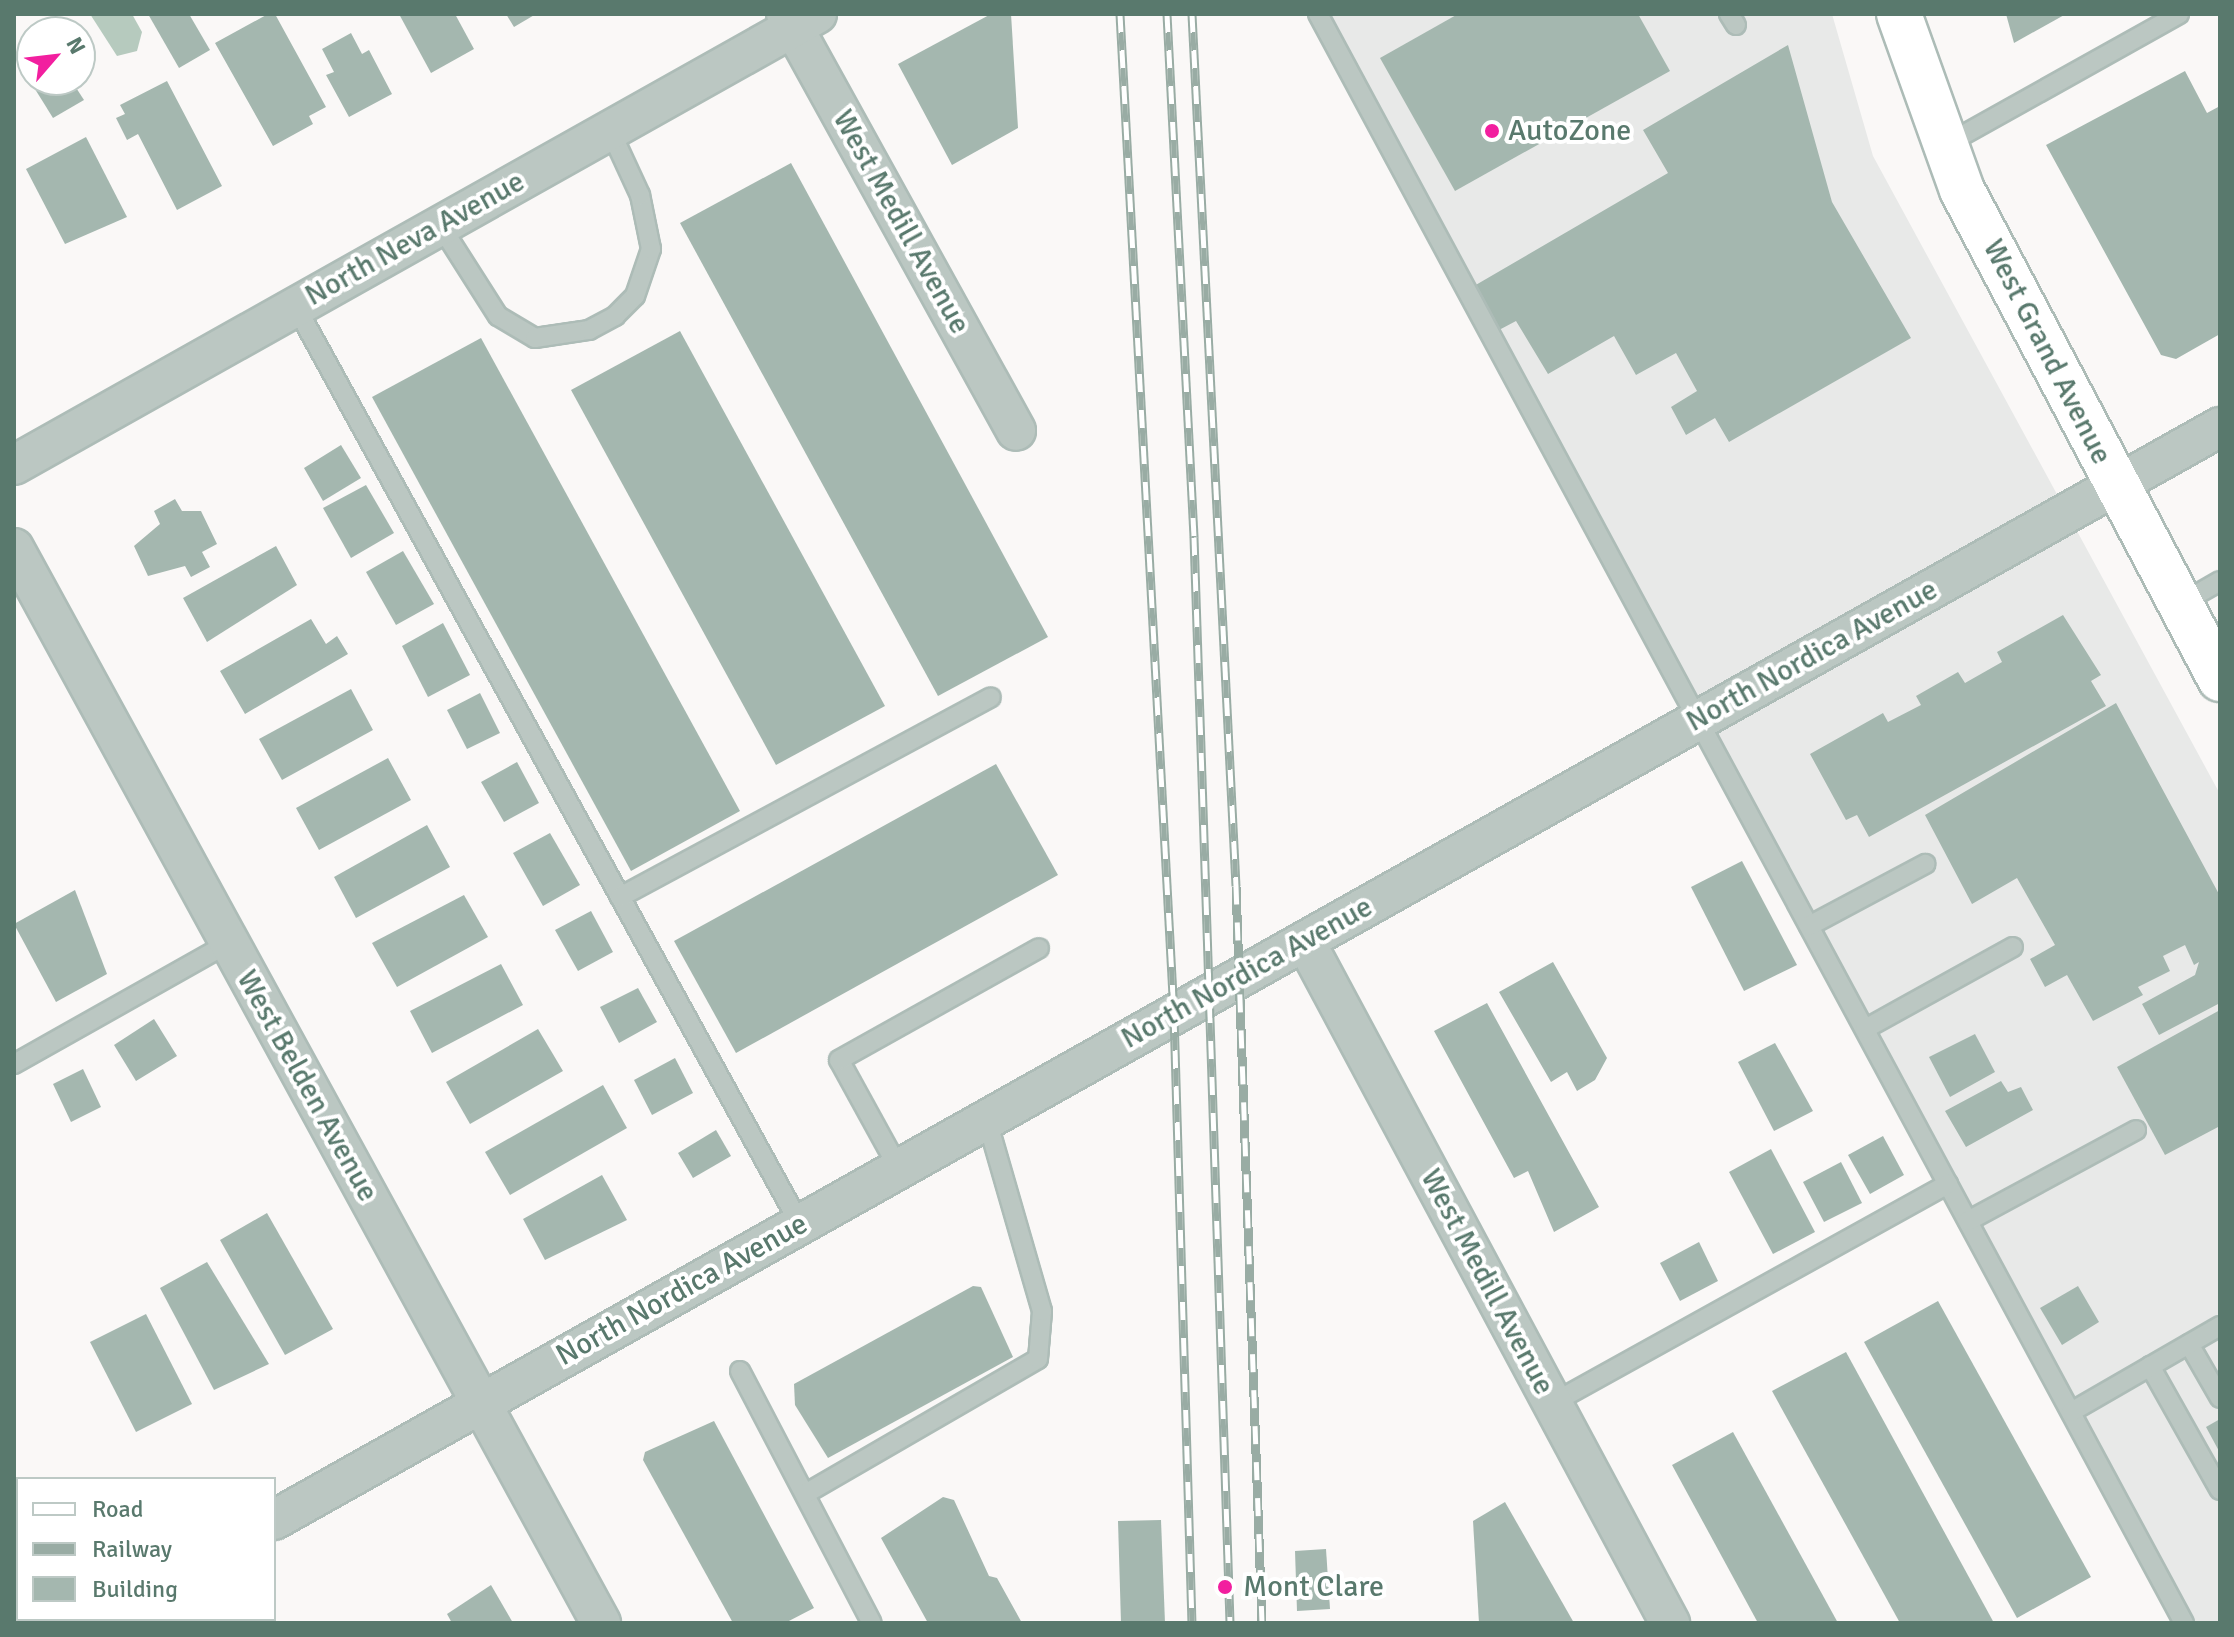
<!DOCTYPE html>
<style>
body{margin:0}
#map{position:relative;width:2234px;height:1637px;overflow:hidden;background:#faf8f7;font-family:Signika,sans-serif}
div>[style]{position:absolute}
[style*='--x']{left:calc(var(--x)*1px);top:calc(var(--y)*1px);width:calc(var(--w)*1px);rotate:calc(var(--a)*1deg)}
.built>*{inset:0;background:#e8e9e8}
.water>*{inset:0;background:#b6cabe}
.building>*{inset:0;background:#a4b7af}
.roads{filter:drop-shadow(2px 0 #adbcb7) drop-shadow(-2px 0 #adbcb7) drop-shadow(0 2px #adbcb7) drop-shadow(0 -2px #adbcb7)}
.service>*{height:18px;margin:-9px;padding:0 9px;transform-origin:9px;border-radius:9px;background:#bbc7c2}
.minor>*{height:38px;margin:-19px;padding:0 19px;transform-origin:19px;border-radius:19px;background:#bbc7c2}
.secondary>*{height:44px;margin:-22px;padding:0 22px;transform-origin:22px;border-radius:22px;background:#fff}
.rail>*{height:9px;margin-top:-4.5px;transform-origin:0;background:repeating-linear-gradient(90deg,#fff 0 18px,#99aca4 0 36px);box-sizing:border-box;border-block:2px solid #99aca4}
.dots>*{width:22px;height:22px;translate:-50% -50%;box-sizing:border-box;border:4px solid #fff;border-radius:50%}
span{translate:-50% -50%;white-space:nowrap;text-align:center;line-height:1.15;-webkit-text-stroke:8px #fff;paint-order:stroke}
.poi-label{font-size:30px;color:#59796d}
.left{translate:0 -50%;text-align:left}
.street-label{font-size:30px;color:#59796d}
.frame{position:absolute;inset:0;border:16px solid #59796d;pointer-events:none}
.legend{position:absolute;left:16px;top:1477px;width:260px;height:144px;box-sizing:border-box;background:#fff;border:2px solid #bdc9c5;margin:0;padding:10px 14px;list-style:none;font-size:24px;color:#59796d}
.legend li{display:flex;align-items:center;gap:16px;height:40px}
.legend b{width:40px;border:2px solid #bdc9c5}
.north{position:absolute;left:16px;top:16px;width:80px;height:80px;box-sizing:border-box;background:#fff;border:2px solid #bdc9c5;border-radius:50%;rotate:62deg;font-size:22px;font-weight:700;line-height:32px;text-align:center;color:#59796d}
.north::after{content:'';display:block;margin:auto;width:28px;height:36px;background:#f21f9f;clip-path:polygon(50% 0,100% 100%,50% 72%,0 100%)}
</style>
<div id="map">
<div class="built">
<i style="clip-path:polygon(1312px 14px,1832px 14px,1873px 156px,2220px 794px,2220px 1623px,2185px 1623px)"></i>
</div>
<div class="water">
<i style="clip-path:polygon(90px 14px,132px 14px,142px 32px,137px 51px,117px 56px)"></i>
</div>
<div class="building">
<i style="clip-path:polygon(148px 14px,189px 14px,210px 50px,179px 68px)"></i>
<i style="clip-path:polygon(268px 14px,275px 14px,326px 107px,309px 116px,313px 124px,273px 146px,215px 43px)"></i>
<i style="clip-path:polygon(399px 14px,455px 14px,474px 49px,431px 73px)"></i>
<i style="clip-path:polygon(506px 14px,536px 14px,514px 27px)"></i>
<i style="clip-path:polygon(991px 14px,1011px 14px,1018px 128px,952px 165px,898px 64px)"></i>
<i style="clip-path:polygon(1458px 14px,1638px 14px,1670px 71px,1455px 191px,1380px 58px)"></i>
<i style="clip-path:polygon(2006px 14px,2066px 14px,2014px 43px)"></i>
<i style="clip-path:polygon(351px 33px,362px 54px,369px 50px,392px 94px,349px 117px,326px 75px,334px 72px,322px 49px)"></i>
<i style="clip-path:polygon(1788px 45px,1832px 202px,1911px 338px,1729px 442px,1715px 418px,1686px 435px,1671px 407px,1697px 391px,1676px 353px,1636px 375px,1614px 336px,1548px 374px,1516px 321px,1499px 330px,1474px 286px,1668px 173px,1643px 130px)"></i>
<i style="clip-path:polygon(2185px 71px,2207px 113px,2220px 106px,2220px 334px,2176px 359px,2161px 355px,2046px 145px)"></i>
<i style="clip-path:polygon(71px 80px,84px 100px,53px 118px,30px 81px)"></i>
<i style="clip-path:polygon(167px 81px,222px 186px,177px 210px,138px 134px,127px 140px,116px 118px,125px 114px,120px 105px)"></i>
<i style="clip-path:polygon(86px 137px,127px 217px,65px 244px,26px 169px)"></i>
<i style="clip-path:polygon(791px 163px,1048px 637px,938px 696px,680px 223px)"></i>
<i style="clip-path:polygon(680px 331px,885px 706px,776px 765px,571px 390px)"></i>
<i style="clip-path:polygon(481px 338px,740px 811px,631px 871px,372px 397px)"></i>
<i style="clip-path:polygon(341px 445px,361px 478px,323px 501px,304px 468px)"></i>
<i style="clip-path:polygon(366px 485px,394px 533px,351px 558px,323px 508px)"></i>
<i style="clip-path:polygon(175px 499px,182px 511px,201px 511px,217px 544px,202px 552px,210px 567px,191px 577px,185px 566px,148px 576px,134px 546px,160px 524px,154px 511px)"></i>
<i style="clip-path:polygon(276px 546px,297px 585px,207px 642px,183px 598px)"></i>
<i style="clip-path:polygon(403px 551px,434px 604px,396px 625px,366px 572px)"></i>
<i style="clip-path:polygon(2063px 615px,2101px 675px,2091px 681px,2106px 706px,1869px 837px,1857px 815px,1846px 820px,1810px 754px,1883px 713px,1888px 722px,1921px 705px,1916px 696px,1958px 672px,1965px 683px,2002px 662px,1997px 652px)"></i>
<i style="clip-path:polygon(311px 619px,326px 644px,337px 636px,348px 654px,245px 714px,220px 671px)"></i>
<i style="clip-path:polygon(443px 623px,470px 675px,428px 697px,402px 646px)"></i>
<i style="clip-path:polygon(351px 689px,373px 730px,282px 780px,259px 739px)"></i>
<i style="clip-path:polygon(480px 693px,500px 733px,467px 749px,447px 710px)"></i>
<i style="clip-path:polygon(2116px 703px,2220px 896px,2220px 1003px,2159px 1035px,2142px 1004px,2195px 975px,2199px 962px,2194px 965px,2185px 945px,2163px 956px,2170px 971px,2138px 987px,2143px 995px,2093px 1021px,2067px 975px,2045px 987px,2030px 959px,2055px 945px,2017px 878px,1972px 904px,1925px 815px)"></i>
<i style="clip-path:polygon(388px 758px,411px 800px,319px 850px,296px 808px)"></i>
<i style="clip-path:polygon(517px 762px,539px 803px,504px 822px,481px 782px)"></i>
<i style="clip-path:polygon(996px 764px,1058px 875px,736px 1053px,674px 941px)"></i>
<i style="clip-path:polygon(427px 825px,450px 867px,356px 918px,334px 877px)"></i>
<i style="clip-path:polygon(550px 833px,580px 885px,543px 906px,513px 853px)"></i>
<i style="clip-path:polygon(1742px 861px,1797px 965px,1744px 991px,1691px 887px)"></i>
<i style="clip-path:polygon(75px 890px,107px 974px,56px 1002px,14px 924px)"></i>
<i style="clip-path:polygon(464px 895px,488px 937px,397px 987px,372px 943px)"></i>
<i style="clip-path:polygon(591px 911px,613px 952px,578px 971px,555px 930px)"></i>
<i style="clip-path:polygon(1553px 962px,1607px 1058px,1595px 1080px,1577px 1091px,1567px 1072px,1551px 1082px,1499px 992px)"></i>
<i style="clip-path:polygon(501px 964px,523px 1005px,432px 1053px,410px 1011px)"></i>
<i style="clip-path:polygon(638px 988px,657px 1022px,619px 1043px,600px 1007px)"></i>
<i style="clip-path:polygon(1487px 1003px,1599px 1207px,1554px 1232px,1528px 1171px,1514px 1178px,1434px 1031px)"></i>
<i style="clip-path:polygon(2220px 1010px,2220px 1126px,2165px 1155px,2117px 1067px)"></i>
<i style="clip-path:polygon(154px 1019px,177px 1056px,136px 1081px,114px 1045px)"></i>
<i style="clip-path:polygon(538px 1029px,563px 1071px,470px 1124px,446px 1082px)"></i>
<i style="clip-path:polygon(1975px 1034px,1995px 1072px,1950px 1097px,1929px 1057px)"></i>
<i style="clip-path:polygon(1775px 1043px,1813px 1111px,1774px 1131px,1738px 1062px)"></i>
<i style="clip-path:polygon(675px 1058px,693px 1093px,652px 1115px,634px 1080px)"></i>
<i style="clip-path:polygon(83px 1069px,101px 1107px,71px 1122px,53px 1084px)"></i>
<i style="clip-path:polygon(2001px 1081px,2008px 1092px,2021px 1087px,2033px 1110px,1966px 1147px,1945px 1111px)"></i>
<i style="clip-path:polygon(603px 1085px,627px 1128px,510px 1195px,485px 1152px)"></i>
<i style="clip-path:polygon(716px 1130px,731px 1156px,693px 1178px,678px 1153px)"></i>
<i style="clip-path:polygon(1883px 1136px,1904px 1175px,1870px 1194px,1848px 1155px)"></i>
<i style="clip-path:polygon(1771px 1149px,1815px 1232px,1773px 1254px,1729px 1172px)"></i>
<i style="clip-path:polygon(1841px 1162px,1862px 1203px,1824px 1222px,1803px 1182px)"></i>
<i style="clip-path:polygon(602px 1175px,627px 1220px,545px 1260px,523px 1219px)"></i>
<i style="clip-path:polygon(267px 1213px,333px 1329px,285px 1355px,220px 1240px)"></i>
<i style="clip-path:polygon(1699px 1242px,1718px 1281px,1680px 1301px,1660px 1263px)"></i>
<i style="clip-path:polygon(207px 1262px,269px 1364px,214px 1390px,160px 1288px)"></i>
<i style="clip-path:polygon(973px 1286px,981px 1287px,1013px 1357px,828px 1458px,795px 1405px,794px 1384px)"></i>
<i style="clip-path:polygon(2078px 1286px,2099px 1322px,2062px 1345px,2040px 1308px)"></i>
<i style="clip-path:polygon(1938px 1301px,2091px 1577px,2017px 1618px,1864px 1342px)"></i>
<i style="clip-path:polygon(146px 1314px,192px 1404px,136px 1432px,90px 1342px)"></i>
<i style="clip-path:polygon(1846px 1352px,1994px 1623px,1900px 1623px,1772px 1391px)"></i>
<i style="clip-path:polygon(2220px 1419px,2220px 1453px,2206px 1427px)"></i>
<i style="clip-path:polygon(714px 1421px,814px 1608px,785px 1623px,733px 1623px,643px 1460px,645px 1452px)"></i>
<i style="clip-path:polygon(1733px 1432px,1838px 1623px,1758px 1623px,1672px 1465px)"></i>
<i style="clip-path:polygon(943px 1497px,954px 1500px,989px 1576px,997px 1578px,1022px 1623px,928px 1623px,881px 1538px)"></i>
<i style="clip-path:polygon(1505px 1502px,1574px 1623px,1479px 1623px,1473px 1521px)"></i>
<i style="clip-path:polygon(1161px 1520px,1165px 1623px,1121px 1623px,1118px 1521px)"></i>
<i style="clip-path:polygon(1326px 1549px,1330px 1609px,1297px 1611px,1295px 1551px)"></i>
<i style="clip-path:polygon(491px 1585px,513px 1623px,452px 1623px,447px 1614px)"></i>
</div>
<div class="roads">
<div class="service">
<i style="--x:1318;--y:14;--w:1827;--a:61.71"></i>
<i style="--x:1729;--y:14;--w:13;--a:58"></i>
<i style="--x:1945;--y:145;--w:268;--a:-29.2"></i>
<i style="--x:440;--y:225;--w:108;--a:57.5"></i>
<i style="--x:498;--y:316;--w:43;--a:30.7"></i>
<i style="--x:535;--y:338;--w:55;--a:-8.4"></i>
<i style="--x:589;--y:330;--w:30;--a:-28"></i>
<i style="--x:615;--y:316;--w:28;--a:-45"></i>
<i style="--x:635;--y:296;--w:50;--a:-71.2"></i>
<i style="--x:651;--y:249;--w:55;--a:-101.5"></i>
<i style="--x:640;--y:195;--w:72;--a:-114.8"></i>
<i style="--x:296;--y:307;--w:1046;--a:61.21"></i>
<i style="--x:2180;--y:604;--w:46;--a:-29.9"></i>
<i style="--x:620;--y:897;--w:421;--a:-28.3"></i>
<i style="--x:1809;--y:926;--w:132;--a:-28.1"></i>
<i style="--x:1865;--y:1029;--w:169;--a:-29"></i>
<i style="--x:14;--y:1064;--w:247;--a:-29.4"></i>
<i style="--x:899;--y:1169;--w:124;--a:-118.8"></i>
<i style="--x:839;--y:1060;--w:229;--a:-29.2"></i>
<i style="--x:1968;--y:1221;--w:191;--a:-28.4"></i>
<i style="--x:2189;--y:1344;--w:62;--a:60.1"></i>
<i style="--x:2150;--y:1366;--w:142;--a:60.6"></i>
<i style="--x:740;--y:1371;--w:284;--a:62.4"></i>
<i style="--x:1551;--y:1404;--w:454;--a:-29"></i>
<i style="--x:2071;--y:1412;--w:172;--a:-30"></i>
<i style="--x:805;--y:1494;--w:269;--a:-30.1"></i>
<i style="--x:1038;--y:1359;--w:48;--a:-85.2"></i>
<i style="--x:1042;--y:1311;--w:199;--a:-106.1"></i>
</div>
<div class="minor">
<i style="--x:786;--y:14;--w:476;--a:61.1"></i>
<i style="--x:14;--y:465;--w:921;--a:-29.32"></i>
<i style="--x:14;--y:548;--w:1225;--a:61.36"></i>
<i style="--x:1305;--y:941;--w:774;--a:61.84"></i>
<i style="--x:274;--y:1520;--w:2232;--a:-29.32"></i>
<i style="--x:90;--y:1623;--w:8;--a:-30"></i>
</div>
<div class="secondary">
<i style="--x:1899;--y:14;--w:187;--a:70.3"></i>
<i style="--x:1962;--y:190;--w:553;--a:62.18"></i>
</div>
</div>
<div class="rail">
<i style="--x:1120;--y:14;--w:1001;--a:86.91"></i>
<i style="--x:1174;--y:1014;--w:609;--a:88.31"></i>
<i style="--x:1167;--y:14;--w:524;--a:87.04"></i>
<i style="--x:1194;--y:537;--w:1087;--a:88.1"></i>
<i style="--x:1192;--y:14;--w:873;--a:87.11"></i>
<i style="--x:1236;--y:886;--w:737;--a:87.98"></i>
</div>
<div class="dots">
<i style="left:1492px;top:131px;background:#f21f9f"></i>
<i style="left:1225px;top:1587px;background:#f21f9f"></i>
</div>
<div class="poi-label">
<span class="left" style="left:1508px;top:131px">AutoZone</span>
<span class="left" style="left:1243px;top:1587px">Mont Clare</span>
</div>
<div class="street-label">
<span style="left:901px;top:222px;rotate:61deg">West Medill Avenue</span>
<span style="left:415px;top:239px;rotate:-29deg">North Neva Avenue</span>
<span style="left:2047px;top:352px;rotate:63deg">West Grand Avenue</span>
<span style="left:1812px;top:656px;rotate:-29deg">North Nordica Avenue</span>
<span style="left:1247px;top:973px;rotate:-29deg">North Nordica Avenue</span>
<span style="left:307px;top:1086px;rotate:61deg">West Belden Avenue</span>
<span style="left:1487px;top:1282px;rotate:62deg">West Medill Avenue</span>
<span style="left:682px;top:1290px;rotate:-29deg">North Nordica Avenue</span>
</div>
<div class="frame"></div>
<ul class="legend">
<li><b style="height:10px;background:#fff"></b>Road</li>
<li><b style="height:10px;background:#99aca4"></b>Railway</li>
<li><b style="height:22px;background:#a4b7af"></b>Building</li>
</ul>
<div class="north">N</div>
</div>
